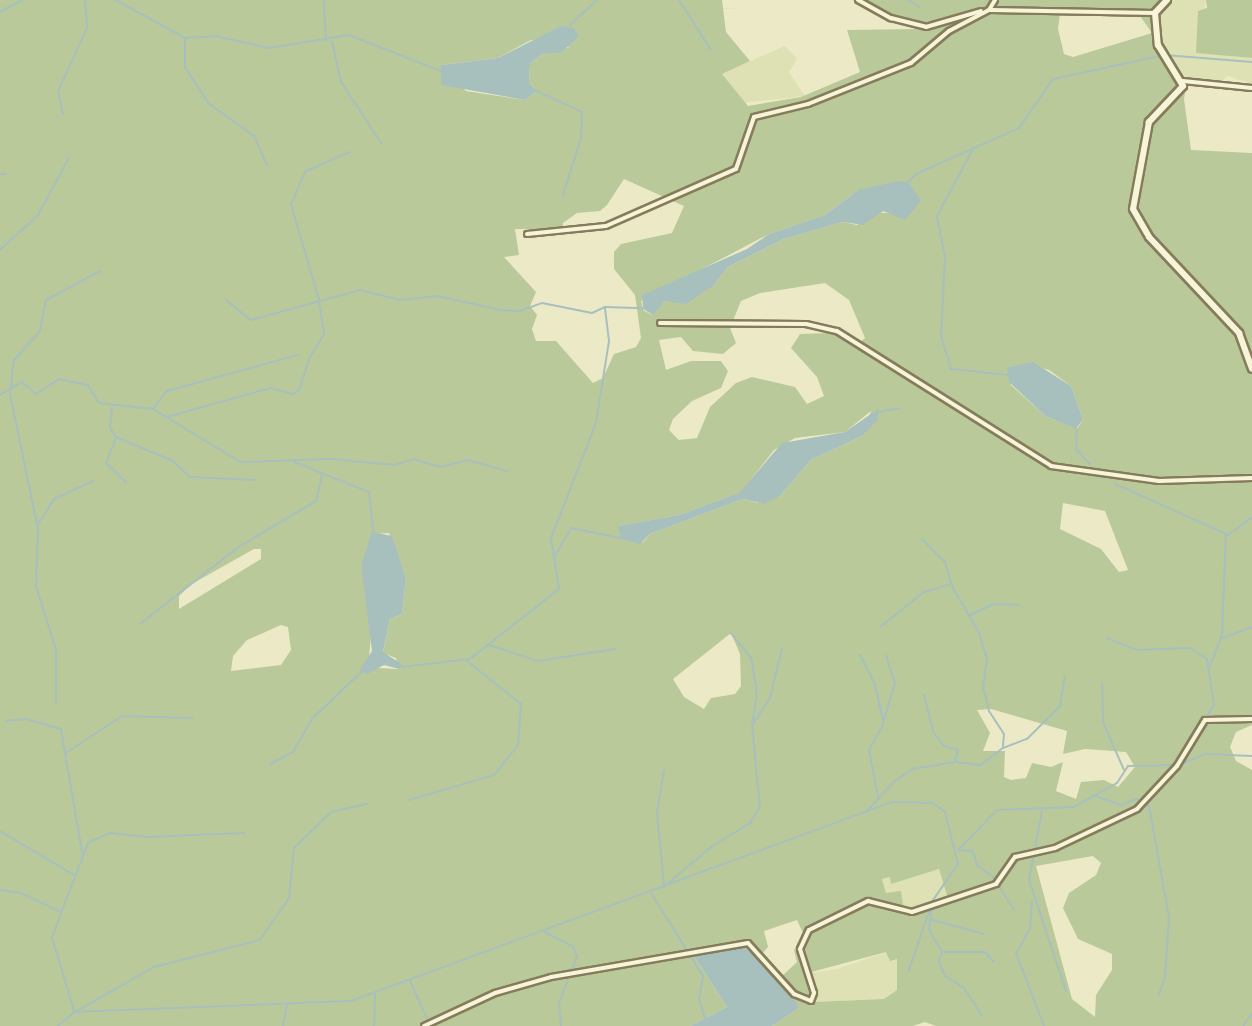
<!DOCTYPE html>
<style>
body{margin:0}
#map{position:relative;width:1252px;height:1026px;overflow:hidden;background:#eceac6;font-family:Bitter,serif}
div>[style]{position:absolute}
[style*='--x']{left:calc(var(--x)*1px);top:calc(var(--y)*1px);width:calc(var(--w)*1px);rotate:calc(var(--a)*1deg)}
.farmland>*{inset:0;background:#dee1b3}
.green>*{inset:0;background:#b9c99a}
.water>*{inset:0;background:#a7c0be}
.stream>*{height:2px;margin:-1px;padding:0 1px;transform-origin:1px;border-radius:1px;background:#a7c0be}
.roads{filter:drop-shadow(2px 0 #867c5c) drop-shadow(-2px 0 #867c5c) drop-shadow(0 2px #867c5c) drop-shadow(0 -2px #867c5c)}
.street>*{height:4px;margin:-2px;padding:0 2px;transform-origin:2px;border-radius:2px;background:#f7f5d8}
.secondary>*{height:6px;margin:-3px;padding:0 3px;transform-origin:3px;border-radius:3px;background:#f7f5d8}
span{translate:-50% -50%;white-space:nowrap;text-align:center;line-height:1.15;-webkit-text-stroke:6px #f4f2d5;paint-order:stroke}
</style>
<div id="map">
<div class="farmland">
<i style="clip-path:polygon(1170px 0,1206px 0,1197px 52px,1252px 58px,1252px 84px,1228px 76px,1220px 82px,1187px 80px,1174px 72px,1157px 40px,1158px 12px)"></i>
<i style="clip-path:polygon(785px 46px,797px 59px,789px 72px,805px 96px,742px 103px,721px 74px)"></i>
<i style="clip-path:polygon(939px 869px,948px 900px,903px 913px,886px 893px,882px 879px,890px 877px,891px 883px)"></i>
<i style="clip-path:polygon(886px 952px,897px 959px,897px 990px,884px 999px,813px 1002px,804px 974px,837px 969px)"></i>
</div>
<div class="green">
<i style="clip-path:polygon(evenodd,0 0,722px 0,726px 32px,750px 61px,722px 74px,748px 106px,801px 97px,860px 72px,847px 30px,919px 29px,852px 0,1170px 0,1158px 12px,1157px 40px,1174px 72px,1187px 80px,1184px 99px,1191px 150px,1252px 153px,1252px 725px,1236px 732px,1230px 747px,1236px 761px,1252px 770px,1252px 1026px,936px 1026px,925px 1022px,913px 1026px,772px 1026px,799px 1008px,780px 978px,797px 962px,794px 950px,803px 933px,797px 920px,764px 931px,768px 947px,759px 957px,743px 946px,692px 953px,727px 1007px,690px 1026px,0 1026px,0 0,1138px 13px,1152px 33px,1073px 57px,1064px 54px,1058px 29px,1060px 14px,1138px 13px,0 0,531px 40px,570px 47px,542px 54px,530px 64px,529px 83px,537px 91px,525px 100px,466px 91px,441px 65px,498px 58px,531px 40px,0 0,624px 179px,684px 206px,672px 233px,621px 244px,614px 252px,614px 269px,635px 295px,641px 338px,636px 347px,614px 354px,603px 378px,593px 383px,556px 341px,536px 341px,532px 329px,537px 315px,530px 306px,536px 292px,504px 257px,519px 255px,515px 229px,563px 229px,563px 223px,577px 213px,600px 211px,607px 205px,624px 179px,0 0,858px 190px,896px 214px,876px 212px,857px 225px,843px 222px,784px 239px,728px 267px,714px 285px,665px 301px,652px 315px,643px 310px,641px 301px,769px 234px,825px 215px,858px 190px,0 0,825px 283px,849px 300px,865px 338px,858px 344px,833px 333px,800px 334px,791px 348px,817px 377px,824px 396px,807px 404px,795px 387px,752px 377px,736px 383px,710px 407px,697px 438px,679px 440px,669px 430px,673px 419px,692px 401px,721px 388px,728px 371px,721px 361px,691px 361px,666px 370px,659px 340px,681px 337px,693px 351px,723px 354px,736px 343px,730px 328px,741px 301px,760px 293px,825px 283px,0 0,1026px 364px,1049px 370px,1071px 386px,1083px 419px,1077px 429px,1045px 416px,1011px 385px,1008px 367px,1026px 364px,0 0,871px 411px,862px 436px,811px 460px,780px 496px,758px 503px,743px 499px,650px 534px,643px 542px,622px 539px,619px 526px,679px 515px,740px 493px,774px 450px,795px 438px,845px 432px,871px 411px,0 0,1063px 503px,1105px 511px,1128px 570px,1119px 572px,1101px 549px,1060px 529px,1063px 503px,0 0,389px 533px,406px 579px,402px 614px,390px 619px,383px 653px,396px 658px,398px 669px,378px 668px,369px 658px,372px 624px,361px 565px,375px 534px,389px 533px,0 0,254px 549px,261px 549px,261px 559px,179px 609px,179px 596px,190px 585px,254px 549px,0 0,281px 625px,288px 627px,291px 650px,281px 665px,231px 671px,233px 656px,247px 640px,281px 625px,0 0,731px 633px,740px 654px,741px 686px,735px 694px,711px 698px,704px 709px,684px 697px,673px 679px,731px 633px,0 0,991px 709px,1067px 731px,1063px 754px,1085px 749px,1126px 752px,1135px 767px,1118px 787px,1104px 780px,1081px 782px,1076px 799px,1056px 791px,1063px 762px,1051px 767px,1032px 763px,1026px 778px,1011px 780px,1004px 777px,1005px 751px,983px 751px,990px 733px,977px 710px,991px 709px,0 0,1093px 856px,1101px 863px,1096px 875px,1069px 893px,1063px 908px,1078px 939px,1112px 954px,1112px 970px,1096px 995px,1095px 1017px,1072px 999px,1036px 866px,1093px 856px,0 0,939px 869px,948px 899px,904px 913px,901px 891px,886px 893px,882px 879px,890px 877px,891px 884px,939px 869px,0 0,886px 952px,890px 961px,897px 959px,897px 990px,884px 999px,813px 1002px,804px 974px,886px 952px)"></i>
<i style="clip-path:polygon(1206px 0,1252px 0,1252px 58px,1196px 53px,1198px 11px,1207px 8px)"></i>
</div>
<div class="water">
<i style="clip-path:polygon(561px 26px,574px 28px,579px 36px,562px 52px,542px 54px,530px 64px,529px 83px,537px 91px,525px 100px,441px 85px,441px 65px,498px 58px)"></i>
<i style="clip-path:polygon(898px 181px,909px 183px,921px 201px,905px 220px,883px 211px,863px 225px,843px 222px,784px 239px,728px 267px,714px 285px,686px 304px,665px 301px,653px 315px,643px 309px,642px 295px,747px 249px,769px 234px,825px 215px,858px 190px)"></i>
<i style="clip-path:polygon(1033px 362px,1071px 386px,1083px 419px,1076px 429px,1045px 416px,1009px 382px,1007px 367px)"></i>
<i style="clip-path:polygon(878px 409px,878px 420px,862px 436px,811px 460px,780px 496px,764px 504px,743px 499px,650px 534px,640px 544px,621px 539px,618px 526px,679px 515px,739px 493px,782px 443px,845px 432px)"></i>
<i style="clip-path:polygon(372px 532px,392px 536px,406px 579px,402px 614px,390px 619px,383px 652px,403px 665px,399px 669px,384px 665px,367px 674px,359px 671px,372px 651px,361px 565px)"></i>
<i style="clip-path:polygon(743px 946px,787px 986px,799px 1008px,772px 1026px,690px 1026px,727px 1007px,692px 953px)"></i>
</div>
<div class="stream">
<i style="--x:116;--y:0;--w:79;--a:28.8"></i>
<i style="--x:185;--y:38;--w:30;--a:-4"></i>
<i style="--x:215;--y:36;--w:55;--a:12.5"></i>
<i style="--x:269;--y:48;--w:81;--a:-9.2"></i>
<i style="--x:349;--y:35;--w:99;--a:21.4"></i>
<i style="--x:324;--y:0;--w:41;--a:87.2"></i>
<i style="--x:679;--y:0;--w:59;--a:57.4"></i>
<i style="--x:908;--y:0;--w:14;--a:30"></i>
<i style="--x:0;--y:12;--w:26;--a:-28"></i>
<i style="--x:570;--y:25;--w:37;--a:-43"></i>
<i style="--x:185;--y:39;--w:28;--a:90"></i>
<i style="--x:185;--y:67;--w:43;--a:57.4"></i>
<i style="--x:208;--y:103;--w:57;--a:35.7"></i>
<i style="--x:254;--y:136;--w:32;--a:66"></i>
<i style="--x:332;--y:42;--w:41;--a:77.3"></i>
<i style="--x:341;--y:82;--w:73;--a:56.7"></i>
<i style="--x:535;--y:90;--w:52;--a:25.1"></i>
<i style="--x:582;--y:112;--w:26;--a:92"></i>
<i style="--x:581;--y:138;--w:60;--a:107.5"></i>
<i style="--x:63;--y:114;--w:24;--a:-102"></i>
<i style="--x:58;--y:91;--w:69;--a:-65.3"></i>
<i style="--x:87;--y:28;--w:28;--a:-94"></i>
<i style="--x:974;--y:147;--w:78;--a:118.2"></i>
<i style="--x:937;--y:216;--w:43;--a:79.2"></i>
<i style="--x:945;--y:258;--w:78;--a:92.9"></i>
<i style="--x:941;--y:336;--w:34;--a:73"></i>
<i style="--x:951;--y:369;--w:58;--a:5.9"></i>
<i style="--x:0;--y:174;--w:6;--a:0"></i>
<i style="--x:906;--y:184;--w:16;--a:-43"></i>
<i style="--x:918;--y:173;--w:111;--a:-24"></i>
<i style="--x:1019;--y:128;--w:60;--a:-55.2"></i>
<i style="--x:1053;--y:79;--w:115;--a:-12.1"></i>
<i style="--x:1165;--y:55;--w:87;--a:4.6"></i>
<i style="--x:0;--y:250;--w:52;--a:-42.6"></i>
<i style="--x:38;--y:215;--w:65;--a:-61.5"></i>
<i style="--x:226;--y:300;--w:32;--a:39"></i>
<i style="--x:251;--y:320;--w:113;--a:-15.4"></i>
<i style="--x:360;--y:290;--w:41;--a:14"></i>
<i style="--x:400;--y:300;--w:37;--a:-6"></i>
<i style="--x:437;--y:296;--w:65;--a:12.5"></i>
<i style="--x:500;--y:310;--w:20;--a:3"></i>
<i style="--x:520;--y:311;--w:23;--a:-20"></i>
<i style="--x:542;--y:303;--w:51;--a:11.3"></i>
<i style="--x:592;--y:313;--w:14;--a:-25"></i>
<i style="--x:605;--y:307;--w:38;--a:2"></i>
<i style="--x:319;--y:300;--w:100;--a:-106.3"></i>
<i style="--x:291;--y:204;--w:36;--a:-66"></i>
<i style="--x:306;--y:171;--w:48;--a:-23.4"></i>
<i style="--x:10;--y:392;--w:32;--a:-83"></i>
<i style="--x:14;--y:360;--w:39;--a:-48"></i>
<i style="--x:40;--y:331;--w:32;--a:-79"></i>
<i style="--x:46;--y:300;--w:61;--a:-28.2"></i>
<i style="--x:10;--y:394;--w:138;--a:78.3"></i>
<i style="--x:38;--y:529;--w:57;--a:92"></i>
<i style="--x:36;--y:586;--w:67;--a:72.6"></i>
<i style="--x:56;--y:650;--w:52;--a:90"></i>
<i style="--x:0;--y:395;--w:26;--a:-31"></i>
<i style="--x:22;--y:382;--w:18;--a:41"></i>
<i style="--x:36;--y:394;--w:27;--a:-33"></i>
<i style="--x:59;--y:379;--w:30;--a:12"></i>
<i style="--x:88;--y:385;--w:21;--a:59"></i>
<i style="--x:99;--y:403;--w:54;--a:6.3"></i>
<i style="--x:153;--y:409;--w:102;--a:31.3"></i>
<i style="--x:240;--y:462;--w:92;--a:-1.9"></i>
<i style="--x:332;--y:459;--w:63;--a:5.4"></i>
<i style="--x:395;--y:465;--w:19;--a:-18"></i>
<i style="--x:413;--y:459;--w:29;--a:16"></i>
<i style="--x:441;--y:467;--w:28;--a:-15"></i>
<i style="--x:468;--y:460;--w:41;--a:15.8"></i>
<i style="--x:154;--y:407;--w:21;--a:-51"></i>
<i style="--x:167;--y:391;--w:136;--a:-15.4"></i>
<i style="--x:112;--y:408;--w:20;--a:96"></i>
<i style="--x:110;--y:428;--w:11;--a:56"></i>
<i style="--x:116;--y:437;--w:62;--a:22.8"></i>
<i style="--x:173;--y:461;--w:23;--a:43"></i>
<i style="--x:190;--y:477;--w:67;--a:2.6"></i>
<i style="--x:879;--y:412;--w:20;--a:-11"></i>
<i style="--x:167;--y:417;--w:107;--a:-15.7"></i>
<i style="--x:270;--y:388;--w:24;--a:15"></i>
<i style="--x:293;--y:394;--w:7;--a:-34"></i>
<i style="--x:299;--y:390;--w:33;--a:-72"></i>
<i style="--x:309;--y:359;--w:29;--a:-59"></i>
<i style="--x:324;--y:334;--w:31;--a:-99"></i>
<i style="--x:1077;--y:429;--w:20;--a:93"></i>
<i style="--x:1076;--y:449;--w:21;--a:47"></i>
<i style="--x:116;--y:438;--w:27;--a:112"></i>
<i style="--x:106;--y:463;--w:28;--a:44"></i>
<i style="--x:294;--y:462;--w:81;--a:21.8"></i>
<i style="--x:369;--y:492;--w:43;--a:83.4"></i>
<i style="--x:1115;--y:484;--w:122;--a:24.2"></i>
<i style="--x:1226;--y:534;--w:101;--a:92.3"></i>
<i style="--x:1222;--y:635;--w:33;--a:111"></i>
<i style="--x:38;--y:524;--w:30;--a:-57"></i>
<i style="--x:54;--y:499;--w:43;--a:-24.8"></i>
<i style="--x:1227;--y:536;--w:31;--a:-37"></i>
<i style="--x:922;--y:539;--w:33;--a:45"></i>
<i style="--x:945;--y:562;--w:25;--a:74"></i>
<i style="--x:952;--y:586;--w:54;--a:60.1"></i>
<i style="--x:979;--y:633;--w:27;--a:73"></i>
<i style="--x:987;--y:659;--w:28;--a:98"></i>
<i style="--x:983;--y:687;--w:25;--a:76"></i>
<i style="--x:989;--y:711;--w:27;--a:57"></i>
<i style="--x:1004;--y:734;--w:12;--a:95"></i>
<i style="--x:555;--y:556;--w:32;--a:-60"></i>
<i style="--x:571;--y:528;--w:55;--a:11.5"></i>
<i style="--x:970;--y:615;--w:26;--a:-25"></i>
<i style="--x:994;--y:604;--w:26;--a:2"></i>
<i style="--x:140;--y:624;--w:127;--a:-38"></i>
<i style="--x:240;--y:546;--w:88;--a:-30.6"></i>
<i style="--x:316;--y:501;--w:27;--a:-77"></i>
<i style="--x:880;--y:627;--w:56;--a:-38.5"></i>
<i style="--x:924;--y:592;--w:26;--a:-16"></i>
<i style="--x:1107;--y:638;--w:31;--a:22"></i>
<i style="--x:1136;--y:650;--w:54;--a:-2.1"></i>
<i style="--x:1190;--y:648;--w:20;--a:33"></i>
<i style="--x:1207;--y:659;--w:46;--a:81.2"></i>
<i style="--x:1214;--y:704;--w:57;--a:118.4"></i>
<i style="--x:1222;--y:638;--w:32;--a:-20"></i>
<i style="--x:489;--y:645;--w:52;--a:18.1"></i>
<i style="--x:538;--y:661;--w:78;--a:-8.9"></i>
<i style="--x:860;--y:655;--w:34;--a:63"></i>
<i style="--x:875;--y:685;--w:37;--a:77"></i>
<i style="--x:402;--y:667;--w:68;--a:-6.7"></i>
<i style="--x:470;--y:659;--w:113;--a:-38.2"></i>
<i style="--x:559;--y:589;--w:52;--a:-98.9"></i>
<i style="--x:551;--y:538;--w:123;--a:-68.6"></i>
<i style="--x:596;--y:423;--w:83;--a:-81"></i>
<i style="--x:609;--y:341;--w:34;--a:-97"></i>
<i style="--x:1102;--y:684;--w:38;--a:88"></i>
<i style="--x:1103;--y:722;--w:52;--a:66.4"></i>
<i style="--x:924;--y:695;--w:38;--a:76"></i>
<i style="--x:933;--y:732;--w:18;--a:52"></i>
<i style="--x:944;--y:746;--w:15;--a:16"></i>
<i style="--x:958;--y:750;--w:12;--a:104"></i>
<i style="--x:6;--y:721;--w:20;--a:-6"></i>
<i style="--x:26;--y:719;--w:36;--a:16"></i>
<i style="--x:61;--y:729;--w:125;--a:80.3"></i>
<i style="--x:753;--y:724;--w:31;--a:-57"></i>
<i style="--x:770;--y:698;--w:51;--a:-76.5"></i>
<i style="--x:64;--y:754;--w:69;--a:-33.2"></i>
<i style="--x:122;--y:716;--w:71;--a:1.6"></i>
<i style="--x:270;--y:764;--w:26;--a:-28"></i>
<i style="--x:293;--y:752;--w:38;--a:-60"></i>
<i style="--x:312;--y:719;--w:68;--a:-43.8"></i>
<i style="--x:1181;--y:764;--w:27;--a:-22"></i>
<i style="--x:1206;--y:754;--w:46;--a:2.5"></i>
<i style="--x:1092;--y:795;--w:31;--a:19"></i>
<i style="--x:1121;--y:805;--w:17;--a:-21"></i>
<i style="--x:1137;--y:799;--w:14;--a:30"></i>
<i style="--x:1149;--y:806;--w:113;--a:79.8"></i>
<i style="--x:1169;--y:917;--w:61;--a:93.8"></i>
<i style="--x:1165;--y:978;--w:19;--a:111"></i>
<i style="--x:878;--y:797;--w:48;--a:-100.8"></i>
<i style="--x:869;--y:750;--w:26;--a:-61"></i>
<i style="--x:882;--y:727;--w:46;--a:-73.5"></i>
<i style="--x:895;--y:683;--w:29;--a:-108"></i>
<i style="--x:409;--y:800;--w:89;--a:-16.4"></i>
<i style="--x:494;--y:775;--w:38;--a:-51"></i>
<i style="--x:518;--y:745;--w:41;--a:-85.8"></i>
<i style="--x:521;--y:704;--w:69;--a:-141.5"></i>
<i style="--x:1042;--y:811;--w:70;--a:100.7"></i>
<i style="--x:1029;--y:880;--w:117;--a:71.6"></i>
<i style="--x:865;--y:813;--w:44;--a:-46.8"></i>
<i style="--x:895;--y:781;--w:22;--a:-34"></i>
<i style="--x:913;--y:769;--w:43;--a:-9.5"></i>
<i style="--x:955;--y:762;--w:26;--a:7"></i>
<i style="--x:981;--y:765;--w:28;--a:-38"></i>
<i style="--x:1003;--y:748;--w:26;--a:-21"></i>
<i style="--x:1027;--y:739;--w:47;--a:-45"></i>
<i style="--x:1060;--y:706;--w:30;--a:-81"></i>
<i style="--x:0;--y:831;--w:86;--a:30.7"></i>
<i style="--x:959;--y:849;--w:54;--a:-45.7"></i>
<i style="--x:997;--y:810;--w:77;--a:-2.2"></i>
<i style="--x:1074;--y:807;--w:49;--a:-29.2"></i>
<i style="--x:1117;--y:783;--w:20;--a:-57"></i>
<i style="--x:1128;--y:766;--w:46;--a:-1.2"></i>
<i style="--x:958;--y:850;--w:15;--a:4"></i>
<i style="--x:973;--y:851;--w:15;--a:74"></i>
<i style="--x:977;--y:865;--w:21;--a:37"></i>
<i style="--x:994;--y:878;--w:38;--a:58"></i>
<i style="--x:666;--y:885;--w:59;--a:-40.2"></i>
<i style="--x:711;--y:847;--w:46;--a:-31.6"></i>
<i style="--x:750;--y:823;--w:19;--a:-58"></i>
<i style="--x:760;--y:807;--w:81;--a:-95.6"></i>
<i style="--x:752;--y:726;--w:32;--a:-81"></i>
<i style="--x:757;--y:694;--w:36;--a:-99"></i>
<i style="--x:751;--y:658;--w:32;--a:-129"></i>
<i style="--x:664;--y:887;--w:75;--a:-95.3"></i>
<i style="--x:657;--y:812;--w:43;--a:-80.5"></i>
<i style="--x:0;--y:890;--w:21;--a:8"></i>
<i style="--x:21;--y:893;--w:44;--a:25.4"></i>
<i style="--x:651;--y:893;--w:98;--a:57.9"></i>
<i style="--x:703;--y:976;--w:23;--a:100"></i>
<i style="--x:699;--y:999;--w:23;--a:72"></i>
<i style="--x:1032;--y:901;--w:28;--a:94"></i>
<i style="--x:1030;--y:929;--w:28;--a:120"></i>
<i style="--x:1016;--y:953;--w:78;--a:69"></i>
<i style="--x:932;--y:908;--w:22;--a:98"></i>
<i style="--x:929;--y:930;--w:26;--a:59"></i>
<i style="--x:932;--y:920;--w:54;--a:15.1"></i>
<i style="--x:544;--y:932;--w:32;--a:26"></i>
<i style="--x:573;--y:946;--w:12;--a:70"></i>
<i style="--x:577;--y:957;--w:49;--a:111.4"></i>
<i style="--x:559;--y:1003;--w:23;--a:85"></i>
<i style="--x:942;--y:952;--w:10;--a:107"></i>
<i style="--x:939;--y:962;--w:15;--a:67"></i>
<i style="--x:945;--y:976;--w:22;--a:32"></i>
<i style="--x:964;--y:988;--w:33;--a:57"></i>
<i style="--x:944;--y:952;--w:41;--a:0"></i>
<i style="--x:985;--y:952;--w:13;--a:48"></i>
<i style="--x:909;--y:970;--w:65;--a:-71"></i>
<i style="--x:410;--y:981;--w:46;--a:65.7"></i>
<i style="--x:74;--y:1011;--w:77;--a:-106.6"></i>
<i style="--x:52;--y:937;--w:101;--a:-69"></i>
<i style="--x:88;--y:843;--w:23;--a:-25"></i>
<i style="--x:109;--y:833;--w:37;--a:6"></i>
<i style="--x:146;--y:837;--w:99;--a:-2.3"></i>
<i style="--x:75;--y:1012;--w:91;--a:-29.7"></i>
<i style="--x:154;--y:967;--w:109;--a:-14.3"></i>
<i style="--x:260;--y:940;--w:51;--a:-55.4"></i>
<i style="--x:289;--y:898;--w:50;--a:-84.3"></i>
<i style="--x:294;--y:848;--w:52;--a:-44.2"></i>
<i style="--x:331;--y:812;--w:37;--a:-13"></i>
<i style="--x:58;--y:1026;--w:21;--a:-41"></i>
<i style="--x:74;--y:1012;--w:277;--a:-2.3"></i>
<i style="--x:351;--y:1001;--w:576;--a:-20.2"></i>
<i style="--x:892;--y:802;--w:41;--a:1.4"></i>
<i style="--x:933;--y:803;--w:15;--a:37"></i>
<i style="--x:945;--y:812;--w:54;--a:76"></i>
<i style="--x:958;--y:864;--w:47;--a:124.7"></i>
<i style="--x:283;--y:1026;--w:21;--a:-79"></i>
<i style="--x:374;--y:1026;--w:33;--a:-88"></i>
<i style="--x:1243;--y:1026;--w:15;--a:-53"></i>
</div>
<div class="roads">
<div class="street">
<i style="--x:858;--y:0;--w:38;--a:29"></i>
<i style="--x:891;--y:18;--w:36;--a:14"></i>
<i style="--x:926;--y:27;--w:57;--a:-16.2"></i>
<i style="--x:990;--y:10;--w:165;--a:1"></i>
<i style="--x:1183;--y:81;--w:69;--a:5.8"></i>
<i style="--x:527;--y:234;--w:79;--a:-5.8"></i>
<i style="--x:606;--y:226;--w:142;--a:-23.7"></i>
<i style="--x:736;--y:169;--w:55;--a:-70.9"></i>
<i style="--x:754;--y:117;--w:56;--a:-13.5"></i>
<i style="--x:808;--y:104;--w:111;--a:-21.7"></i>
<i style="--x:911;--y:63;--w:50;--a:-40.1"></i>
<i style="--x:949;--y:31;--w:45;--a:-27.7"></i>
<i style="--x:989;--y:10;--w:12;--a:-59"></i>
<i style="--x:660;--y:323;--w:146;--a:0.4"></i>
<i style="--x:806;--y:324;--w:32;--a:13"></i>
<i style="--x:837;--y:331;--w:253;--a:32.2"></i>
<i style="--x:1051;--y:466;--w:109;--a:7.9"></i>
<i style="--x:1159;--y:481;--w:93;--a:-1.8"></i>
<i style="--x:424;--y:1026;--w:78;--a:-24.9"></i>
<i style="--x:495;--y:993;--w:58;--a:-15.9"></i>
<i style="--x:551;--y:977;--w:200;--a:-9.8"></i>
<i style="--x:748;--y:943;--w:69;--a:48"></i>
<i style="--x:794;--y:994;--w:18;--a:22"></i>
<i style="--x:811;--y:1001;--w:9;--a:-69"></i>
<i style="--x:814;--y:993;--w:46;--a:-107.7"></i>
<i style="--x:800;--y:949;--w:21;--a:-65"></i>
<i style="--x:809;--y:930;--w:66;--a:-26.2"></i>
<i style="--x:868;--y:901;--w:45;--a:14"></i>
<i style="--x:912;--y:912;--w:89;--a:-18.4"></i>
<i style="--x:996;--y:884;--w:33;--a:-55"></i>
<i style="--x:1015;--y:857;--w:41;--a:-12.7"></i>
<i style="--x:1055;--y:848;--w:91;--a:-25.4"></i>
<i style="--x:1137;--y:809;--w:59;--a:-47.1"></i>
<i style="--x:1177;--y:766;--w:54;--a:-58.7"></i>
<i style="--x:1205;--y:720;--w:47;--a:-1.2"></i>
</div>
<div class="secondary">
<i style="--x:1167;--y:0;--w:18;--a:133"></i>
<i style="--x:1155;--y:13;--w:32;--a:85"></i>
<i style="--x:1158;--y:45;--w:48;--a:58.6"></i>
<i style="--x:1183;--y:86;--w:50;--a:133.4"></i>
<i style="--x:1149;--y:122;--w:88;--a:100.4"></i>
<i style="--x:1133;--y:209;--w:32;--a:60"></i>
<i style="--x:1149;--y:237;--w:132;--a:46.8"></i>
<i style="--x:1239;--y:333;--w:38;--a:70"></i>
</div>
</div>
</div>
